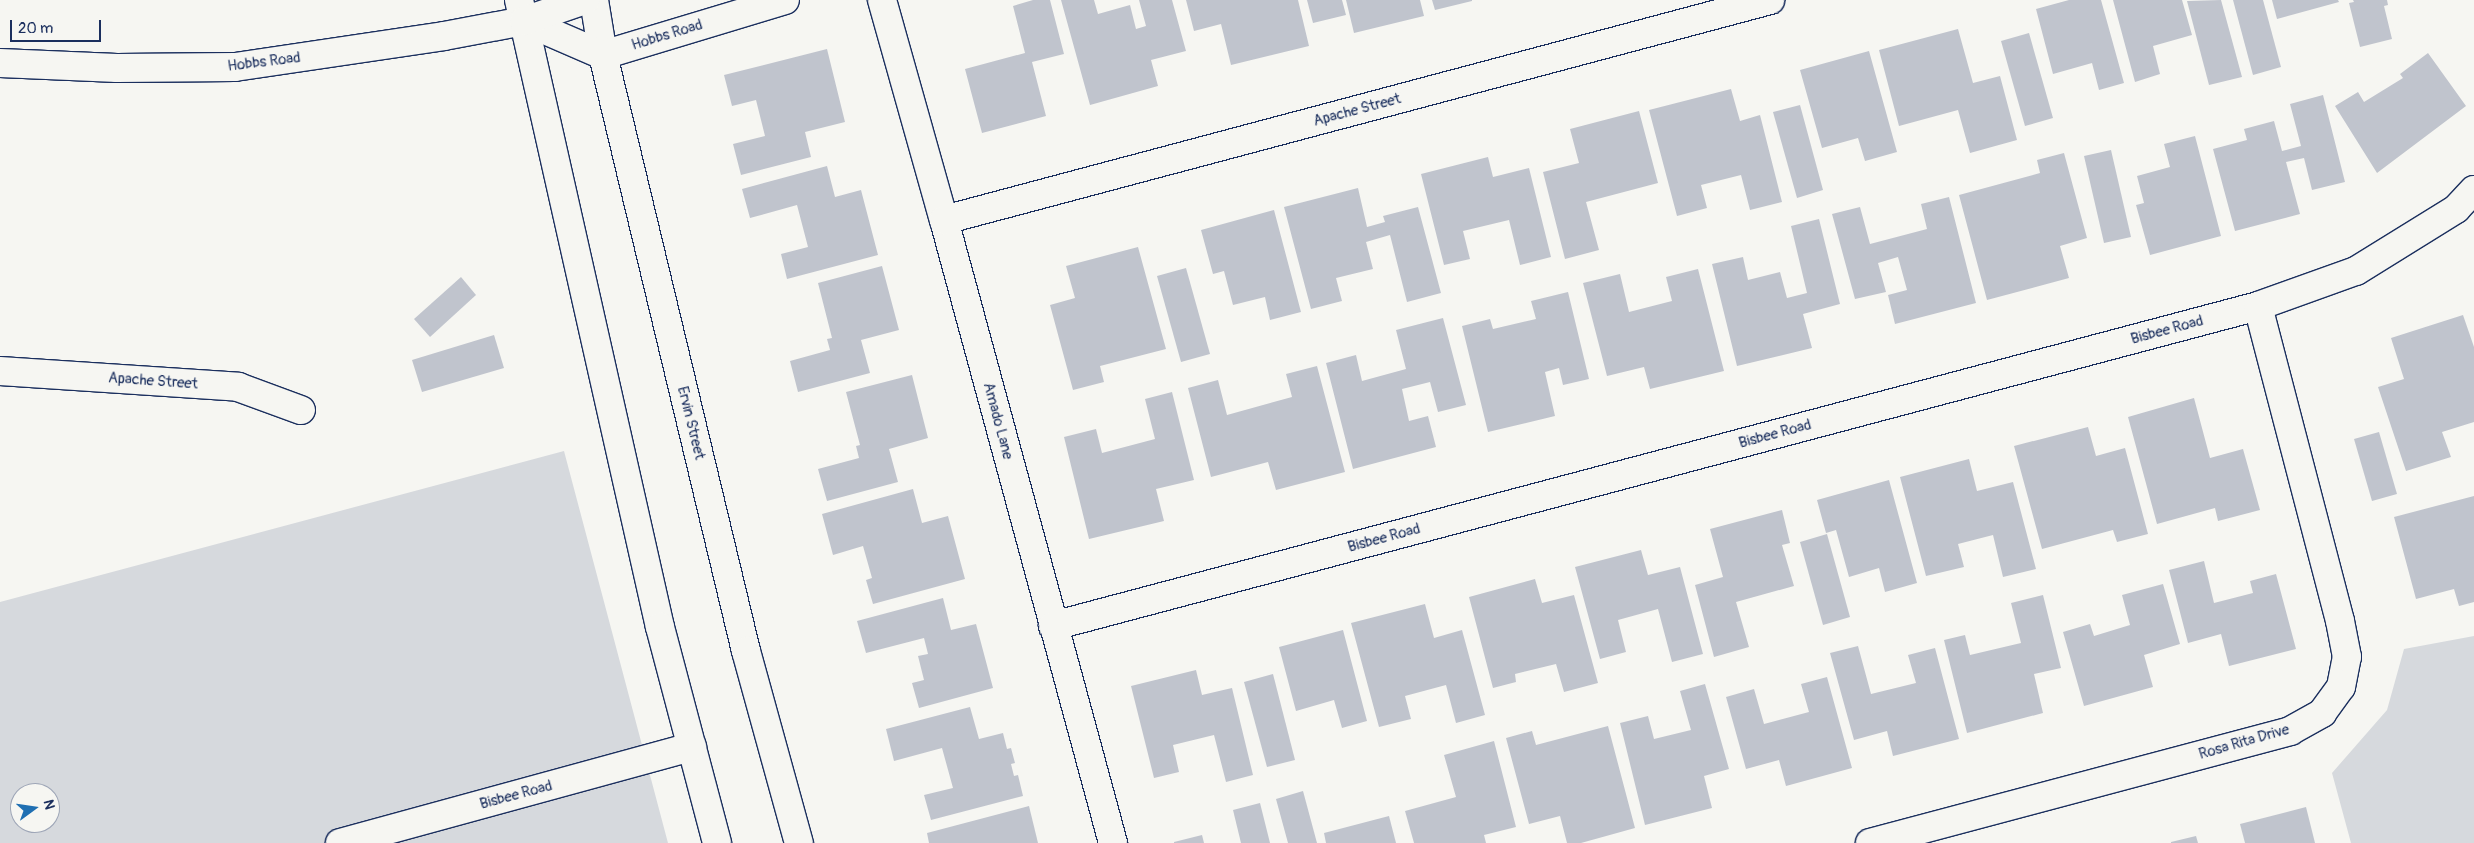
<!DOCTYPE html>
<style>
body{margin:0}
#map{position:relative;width:2474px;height:843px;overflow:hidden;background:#f6f6f2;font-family:Pangolin,sans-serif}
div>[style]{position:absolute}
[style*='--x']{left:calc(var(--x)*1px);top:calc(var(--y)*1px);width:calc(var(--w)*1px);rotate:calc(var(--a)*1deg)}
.green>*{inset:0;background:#d6d9dd}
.building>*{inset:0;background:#c0c4cd}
.roads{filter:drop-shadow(1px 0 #1b2f5e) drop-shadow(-1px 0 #1b2f5e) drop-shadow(0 1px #1b2f5e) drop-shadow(0 -1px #1b2f5e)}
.street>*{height:28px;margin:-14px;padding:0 14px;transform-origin:14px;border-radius:14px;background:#f6f6f2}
span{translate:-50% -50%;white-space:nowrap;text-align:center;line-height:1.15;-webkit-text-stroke:4.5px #f6f6f2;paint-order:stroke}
.street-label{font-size:15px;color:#1b2f5e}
.north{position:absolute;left:10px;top:783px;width:50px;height:50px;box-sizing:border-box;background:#f6f6f2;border:1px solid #9ea6b7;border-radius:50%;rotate:76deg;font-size:14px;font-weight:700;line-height:20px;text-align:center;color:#1b2f5e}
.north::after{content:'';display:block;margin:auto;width:18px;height:22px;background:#1f6fb2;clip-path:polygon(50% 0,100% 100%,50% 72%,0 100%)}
.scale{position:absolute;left:10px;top:20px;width:91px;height:22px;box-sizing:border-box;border:2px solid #1b2f5e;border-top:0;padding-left:6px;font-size:15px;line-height:18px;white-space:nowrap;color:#1b2f5e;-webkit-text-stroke:4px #f6f6f2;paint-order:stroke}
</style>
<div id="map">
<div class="green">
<i style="clip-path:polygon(evenodd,564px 451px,668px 843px,0 843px,0 602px,564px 451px,20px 793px,50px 793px,50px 823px,20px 823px,20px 793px)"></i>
<i style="clip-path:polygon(2474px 636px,2474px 843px,2351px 843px,2332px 773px,2387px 710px,2404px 649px)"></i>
</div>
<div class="building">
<i style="clip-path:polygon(1033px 0,1050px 0,1064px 54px,1032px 62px,1046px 116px,982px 133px,965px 69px,1025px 53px,1013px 6px)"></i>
<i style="clip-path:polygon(1061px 0,1094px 0,1098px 14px,1130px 5px,1136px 29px,1146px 26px,1139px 0,1172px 0,1186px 51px,1151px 60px,1158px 86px,1090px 105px)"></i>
<i style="clip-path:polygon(1186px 0,1298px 0,1309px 46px,1231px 65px,1221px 24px,1194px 31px)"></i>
<i style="clip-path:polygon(1307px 0,1342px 0,1346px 15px,1313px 23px)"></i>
<i style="clip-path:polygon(1346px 0,1420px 0,1424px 16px,1354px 33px)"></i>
<i style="clip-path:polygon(1432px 0,1472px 0,1472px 1px,1435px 10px)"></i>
<i style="clip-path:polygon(2069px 0,2101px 0,2124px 83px,2099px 90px,2092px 63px,2053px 74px,2036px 9px)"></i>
<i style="clip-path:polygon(2113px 0,2182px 0,2192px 35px,2153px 46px,2160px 74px,2135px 82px)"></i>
<i style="clip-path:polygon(2221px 0,2242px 77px,2209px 85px,2187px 1px)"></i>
<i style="clip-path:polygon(2233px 0,2263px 0,2281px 67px,2253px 75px)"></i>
<i style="clip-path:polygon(2272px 0,2338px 0,2339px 2px,2277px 19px)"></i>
<i style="clip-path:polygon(2353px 0,2387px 0,2388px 5px,2384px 6px,2392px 39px,2360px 47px,2349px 3px,2354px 2px)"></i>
<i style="clip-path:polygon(1958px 29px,1973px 83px,2000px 76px,2017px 140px,1970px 153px,1958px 110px,1899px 126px,1879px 50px)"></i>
<i style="clip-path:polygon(2029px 33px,2053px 118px,2025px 126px,2001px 41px)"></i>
<i style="clip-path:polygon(827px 49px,845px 122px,805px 132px,811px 157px,741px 175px,733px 144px,765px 136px,756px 100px,732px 106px,724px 75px)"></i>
<i style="clip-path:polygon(1869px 51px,1897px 152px,1865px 161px,1858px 138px,1822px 148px,1800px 70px)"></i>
<i style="clip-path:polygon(2428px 53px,2466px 106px,2377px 173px,2335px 106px,2358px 92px,2364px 102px,2403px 78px,2400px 74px)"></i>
<i style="clip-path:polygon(1731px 89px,1740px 121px,1760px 115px,1782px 202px,1750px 210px,1741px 175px,1701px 185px,1707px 208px,1677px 216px,1649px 110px)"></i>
<i style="clip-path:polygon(2323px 95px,2345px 182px,2312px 190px,2304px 158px,2286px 162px,2300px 214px,2235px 231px,2213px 149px,2247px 140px,2244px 129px,2274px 121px,2282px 151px,2301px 146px,2290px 104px)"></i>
<i style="clip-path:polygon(1800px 105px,1823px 190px,1797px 198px,1773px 112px)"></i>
<i style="clip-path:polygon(1639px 111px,1658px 183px,1586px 202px,1599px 250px,1565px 259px,1543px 172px,1579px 163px,1570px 129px)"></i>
<i style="clip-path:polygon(2195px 136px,2221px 236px,2150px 255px,2136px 205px,2144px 203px,2137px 176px,2170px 167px,2164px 144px)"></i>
<i style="clip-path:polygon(2111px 150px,2131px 237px,2104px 243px,2084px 156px)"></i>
<i style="clip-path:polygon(2064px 153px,2087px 238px,2060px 246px,2069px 278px,1987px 300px,1959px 195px,2040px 173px,2037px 160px)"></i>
<i style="clip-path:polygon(1488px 157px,1493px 177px,1529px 168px,1551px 257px,1520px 265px,1509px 220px,1463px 231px,1470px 259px,1444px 265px,1421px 174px)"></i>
<i style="clip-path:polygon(827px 166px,835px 197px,861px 190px,878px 255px,787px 279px,781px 254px,808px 247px,797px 205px,750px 218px,742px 189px)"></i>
<i style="clip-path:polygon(1358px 188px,1367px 227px,1385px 222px,1383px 216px,1418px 207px,1441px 293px,1407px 302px,1390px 235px,1366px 242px,1373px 269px,1336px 278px,1342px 301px,1311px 309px,1284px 207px)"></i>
<i style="clip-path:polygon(1949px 197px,1976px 303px,1895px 324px,1888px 295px,1907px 290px,1898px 257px,1878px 263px,1886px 292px,1855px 299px,1832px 214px,1860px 207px,1870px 244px,1927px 229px,1921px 204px)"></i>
<i style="clip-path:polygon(1274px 210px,1301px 312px,1270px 320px,1265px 297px,1233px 305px,1224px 271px,1213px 274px,1201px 230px)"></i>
<i style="clip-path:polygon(1819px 219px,1840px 304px,1803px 314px,1812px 348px,1737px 366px,1712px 264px,1743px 257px,1748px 280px,1780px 272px,1787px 298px,1807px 293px,1791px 226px)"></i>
<i style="clip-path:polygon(1138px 247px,1166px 349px,1100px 366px,1104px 382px,1073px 390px,1050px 305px,1075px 298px,1066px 266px)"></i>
<i style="clip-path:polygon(882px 266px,899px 330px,861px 340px,870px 373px,798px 392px,790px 361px,830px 350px,827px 339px,832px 338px,818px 283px)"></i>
<i style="clip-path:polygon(1186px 268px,1210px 354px,1181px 362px,1157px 276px)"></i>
<i style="clip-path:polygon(1698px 269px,1724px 371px,1650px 389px,1644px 367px,1607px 376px,1583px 283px,1620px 274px,1629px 312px,1672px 301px,1666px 277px)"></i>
<i style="clip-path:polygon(461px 277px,476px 295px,430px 337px,414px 319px)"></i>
<i style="clip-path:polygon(1568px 292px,1589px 379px,1563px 385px,1559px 368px,1545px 372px,1555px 416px,1488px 432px,1462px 326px,1490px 319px,1493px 329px,1536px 319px,1531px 301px)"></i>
<i style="clip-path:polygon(2463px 315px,2474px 347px,2474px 422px,2442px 432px,2451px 457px,2406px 471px,2378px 387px,2404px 379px,2391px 338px)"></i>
<i style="clip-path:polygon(1443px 318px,1466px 405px,1438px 412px,1430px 382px,1402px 389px,1409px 421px,1428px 416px,1436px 447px,1353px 469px,1326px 363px,1356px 355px,1362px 381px,1406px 369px,1396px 330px)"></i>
<i style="clip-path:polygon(494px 335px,504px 368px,422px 392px,412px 360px)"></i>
<i style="clip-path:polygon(1317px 366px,1345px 472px,1276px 490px,1268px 462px,1211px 477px,1188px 388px,1218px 380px,1227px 415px,1292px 397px,1286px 374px)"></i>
<i style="clip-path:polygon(912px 375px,928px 438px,889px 449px,898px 482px,827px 501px,818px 469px,859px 458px,856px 446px,860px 445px,846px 392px)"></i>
<i style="clip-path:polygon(1172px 392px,1194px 480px,1156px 489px,1164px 521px,1089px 539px,1064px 437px,1096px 429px,1102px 453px,1155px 439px,1145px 399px)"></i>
<i style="clip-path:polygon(2194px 398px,2210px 458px,2243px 449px,2260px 510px,2218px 521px,2215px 508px,2157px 524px,2128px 417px)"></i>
<i style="clip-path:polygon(2088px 427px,2096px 456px,2125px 448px,2148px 534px,2117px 542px,2113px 530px,2042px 549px,2014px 446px)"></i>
<i style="clip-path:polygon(2379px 432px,2397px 494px,2372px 501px,2354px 439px)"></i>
<i style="clip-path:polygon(1969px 459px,1977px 491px,2013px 482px,2036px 569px,2003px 577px,1993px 535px,1958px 544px,1964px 567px,1926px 576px,1900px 477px)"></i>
<i style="clip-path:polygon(1889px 480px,1917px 583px,1885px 592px,1879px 568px,1849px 577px,1836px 530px,1826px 533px,1817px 500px)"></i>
<i style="clip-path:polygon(913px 489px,922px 523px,948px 516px,965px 579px,873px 604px,866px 580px,872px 578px,863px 546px,833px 555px,822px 514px)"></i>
<i style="clip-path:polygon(2474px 496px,2474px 602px,2459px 606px,2454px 589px,2416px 599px,2394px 517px)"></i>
<i style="clip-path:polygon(1782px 510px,1790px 543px,1782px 545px,1794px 586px,1736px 602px,1749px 647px,1714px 657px,1695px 585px,1723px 577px,1710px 529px)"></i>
<i style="clip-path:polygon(1827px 534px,1850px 617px,1823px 625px,1800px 542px)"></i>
<i style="clip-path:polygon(1641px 550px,1648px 575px,1680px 567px,1703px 654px,1672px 662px,1658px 609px,1618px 620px,1626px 652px,1600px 659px,1575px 567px)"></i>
<i style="clip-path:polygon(2204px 561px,2214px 603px,2253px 593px,2250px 581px,2276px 574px,2296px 649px,2229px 666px,2221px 634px,2188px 643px,2169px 570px)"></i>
<i style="clip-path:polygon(1535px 579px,1542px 603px,1574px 595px,1598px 683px,1564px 692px,1556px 664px,1515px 674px,1516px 682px,1493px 688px,1469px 597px)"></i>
<i style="clip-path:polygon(2163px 584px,2180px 644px,2144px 655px,2153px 687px,2084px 706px,2063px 632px,2090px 624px,2094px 636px,2130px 625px,2122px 595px)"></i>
<i style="clip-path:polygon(2043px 595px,2061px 668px,2034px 674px,2043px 713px,1967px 733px,1944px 640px,1965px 635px,1970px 655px,2021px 643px,2011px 603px)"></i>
<i style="clip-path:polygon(943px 598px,951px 630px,976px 624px,993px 688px,919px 708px,912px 683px,924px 680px,918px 656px,928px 654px,924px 638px,866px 653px,857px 621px)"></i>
<i style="clip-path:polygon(1425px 604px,1434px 638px,1462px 630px,1485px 715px,1456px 723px,1446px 685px,1405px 696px,1411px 719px,1379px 727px,1351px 623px)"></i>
<i style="clip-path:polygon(1343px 630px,1367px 721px,1342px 728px,1334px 700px,1296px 711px,1279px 647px)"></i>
<i style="clip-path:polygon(1858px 646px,1871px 694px,1916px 683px,1908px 655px,1935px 648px,1959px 739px,1893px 756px,1887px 731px,1854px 740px,1830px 653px)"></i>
<i style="clip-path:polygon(1196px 670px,1202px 695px,1232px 688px,1253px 775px,1226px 782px,1214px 735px,1173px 745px,1179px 772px,1154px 778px,1131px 686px)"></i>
<i style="clip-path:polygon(1273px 674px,1295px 760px,1267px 767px,1244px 682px)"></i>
<i style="clip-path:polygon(1827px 677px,1852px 768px,1786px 786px,1779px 760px,1746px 769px,1726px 697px,1754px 689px,1764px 724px,1809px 712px,1801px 684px)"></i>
<i style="clip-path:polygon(1705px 684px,1729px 769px,1704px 776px,1712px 808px,1645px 825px,1620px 723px,1648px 716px,1654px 739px,1691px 730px,1680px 691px)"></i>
<i style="clip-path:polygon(970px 707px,979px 739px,1003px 733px,1007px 749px,1011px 748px,1015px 763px,1011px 764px,1014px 776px,1018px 775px,1023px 796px,931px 820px,924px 795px,953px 788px,942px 748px,894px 761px,886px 729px)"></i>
<i style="clip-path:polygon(1608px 726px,1635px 828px,1581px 843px,1567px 843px,1560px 816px,1529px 824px,1506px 738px,1532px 731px,1536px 745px)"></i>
<i style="clip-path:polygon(1494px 741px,1516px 827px,1484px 835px,1486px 843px,1414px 843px,1405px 811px,1456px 797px,1444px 755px)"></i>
<i style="clip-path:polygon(1303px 791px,1317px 843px,1288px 843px,1276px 799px)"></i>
<i style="clip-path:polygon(1260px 803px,1270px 843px,1241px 843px,1233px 810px)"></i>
<i style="clip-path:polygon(1029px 806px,1038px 843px,929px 843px,927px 833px)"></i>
<i style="clip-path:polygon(2306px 807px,2315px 843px,2245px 843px,2240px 824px)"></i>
<i style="clip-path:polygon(1389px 816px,1396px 843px,1326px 843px,1324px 833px)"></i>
<i style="clip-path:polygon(1202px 835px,1204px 843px,1174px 843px,1174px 842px)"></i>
<i style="clip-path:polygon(2196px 836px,2198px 843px,2171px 843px,2171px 842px)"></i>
</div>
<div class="roads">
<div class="street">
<i style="--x:519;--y:0;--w:643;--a:77.33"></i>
<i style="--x:660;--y:627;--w:223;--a:75.2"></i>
<i style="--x:594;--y:0;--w:56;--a:80.7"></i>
<i style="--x:603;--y:55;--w:613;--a:76.51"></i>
<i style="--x:746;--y:651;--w:199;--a:74.6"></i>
<i style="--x:882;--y:0;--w:229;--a:74.3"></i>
<i style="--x:944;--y:220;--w:646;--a:74.82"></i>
<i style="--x:524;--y:21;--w:86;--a:23.3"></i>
<i style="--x:603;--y:55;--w:190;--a:-16.8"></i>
<i style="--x:0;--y:63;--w:117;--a:2.4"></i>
<i style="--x:117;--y:68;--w:118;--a:-0.5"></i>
<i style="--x:235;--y:67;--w:211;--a:-8.4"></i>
<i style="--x:444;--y:36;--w:81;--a:-10.6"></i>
<i style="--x:524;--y:21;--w:65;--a:-19"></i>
<i style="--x:944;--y:220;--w:855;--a:-14.91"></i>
<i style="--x:0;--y:371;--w:239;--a:3.8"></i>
<i style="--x:238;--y:387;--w:67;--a:20.1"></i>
<i style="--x:1053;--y:626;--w:1247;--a:-14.87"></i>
<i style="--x:2258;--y:306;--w:104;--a:-19.7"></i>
<i style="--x:2356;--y:271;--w:118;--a:-31.8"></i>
<i style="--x:2456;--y:209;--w:26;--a:-47"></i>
<i style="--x:340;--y:843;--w:365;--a:-15.3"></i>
<i style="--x:1870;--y:843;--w:435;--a:-14.9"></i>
<i style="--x:2290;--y:731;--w:37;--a:-29"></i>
<i style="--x:2322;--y:713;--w:32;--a:-54"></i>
<i style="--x:2341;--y:687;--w:31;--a:-79"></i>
<i style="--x:2347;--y:657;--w:37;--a:-101"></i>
<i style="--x:2340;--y:621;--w:325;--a:-104.6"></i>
</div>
</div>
<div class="street-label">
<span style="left:667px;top:35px;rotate:-17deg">Hobbs Road</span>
<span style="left:264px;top:62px;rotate:-7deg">Hobbs Road</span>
<span style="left:1357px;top:110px;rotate:-15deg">Apache Street</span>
<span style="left:2167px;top:330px;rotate:-15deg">Bisbee Road</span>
<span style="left:153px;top:381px;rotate:4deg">Apache Street</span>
<span style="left:998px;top:421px;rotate:75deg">Amado Lane</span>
<span style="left:691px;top:423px;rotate:76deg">Ervin Street</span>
<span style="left:1775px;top:434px;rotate:-15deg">Bisbee Road</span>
<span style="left:1384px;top:538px;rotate:-15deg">Bisbee Road</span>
<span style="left:2244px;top:742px;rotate:-16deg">Rosa Rita Drive</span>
<span style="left:516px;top:795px;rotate:-15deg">Bisbee Road</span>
</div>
<div class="north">N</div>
<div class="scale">20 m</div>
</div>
